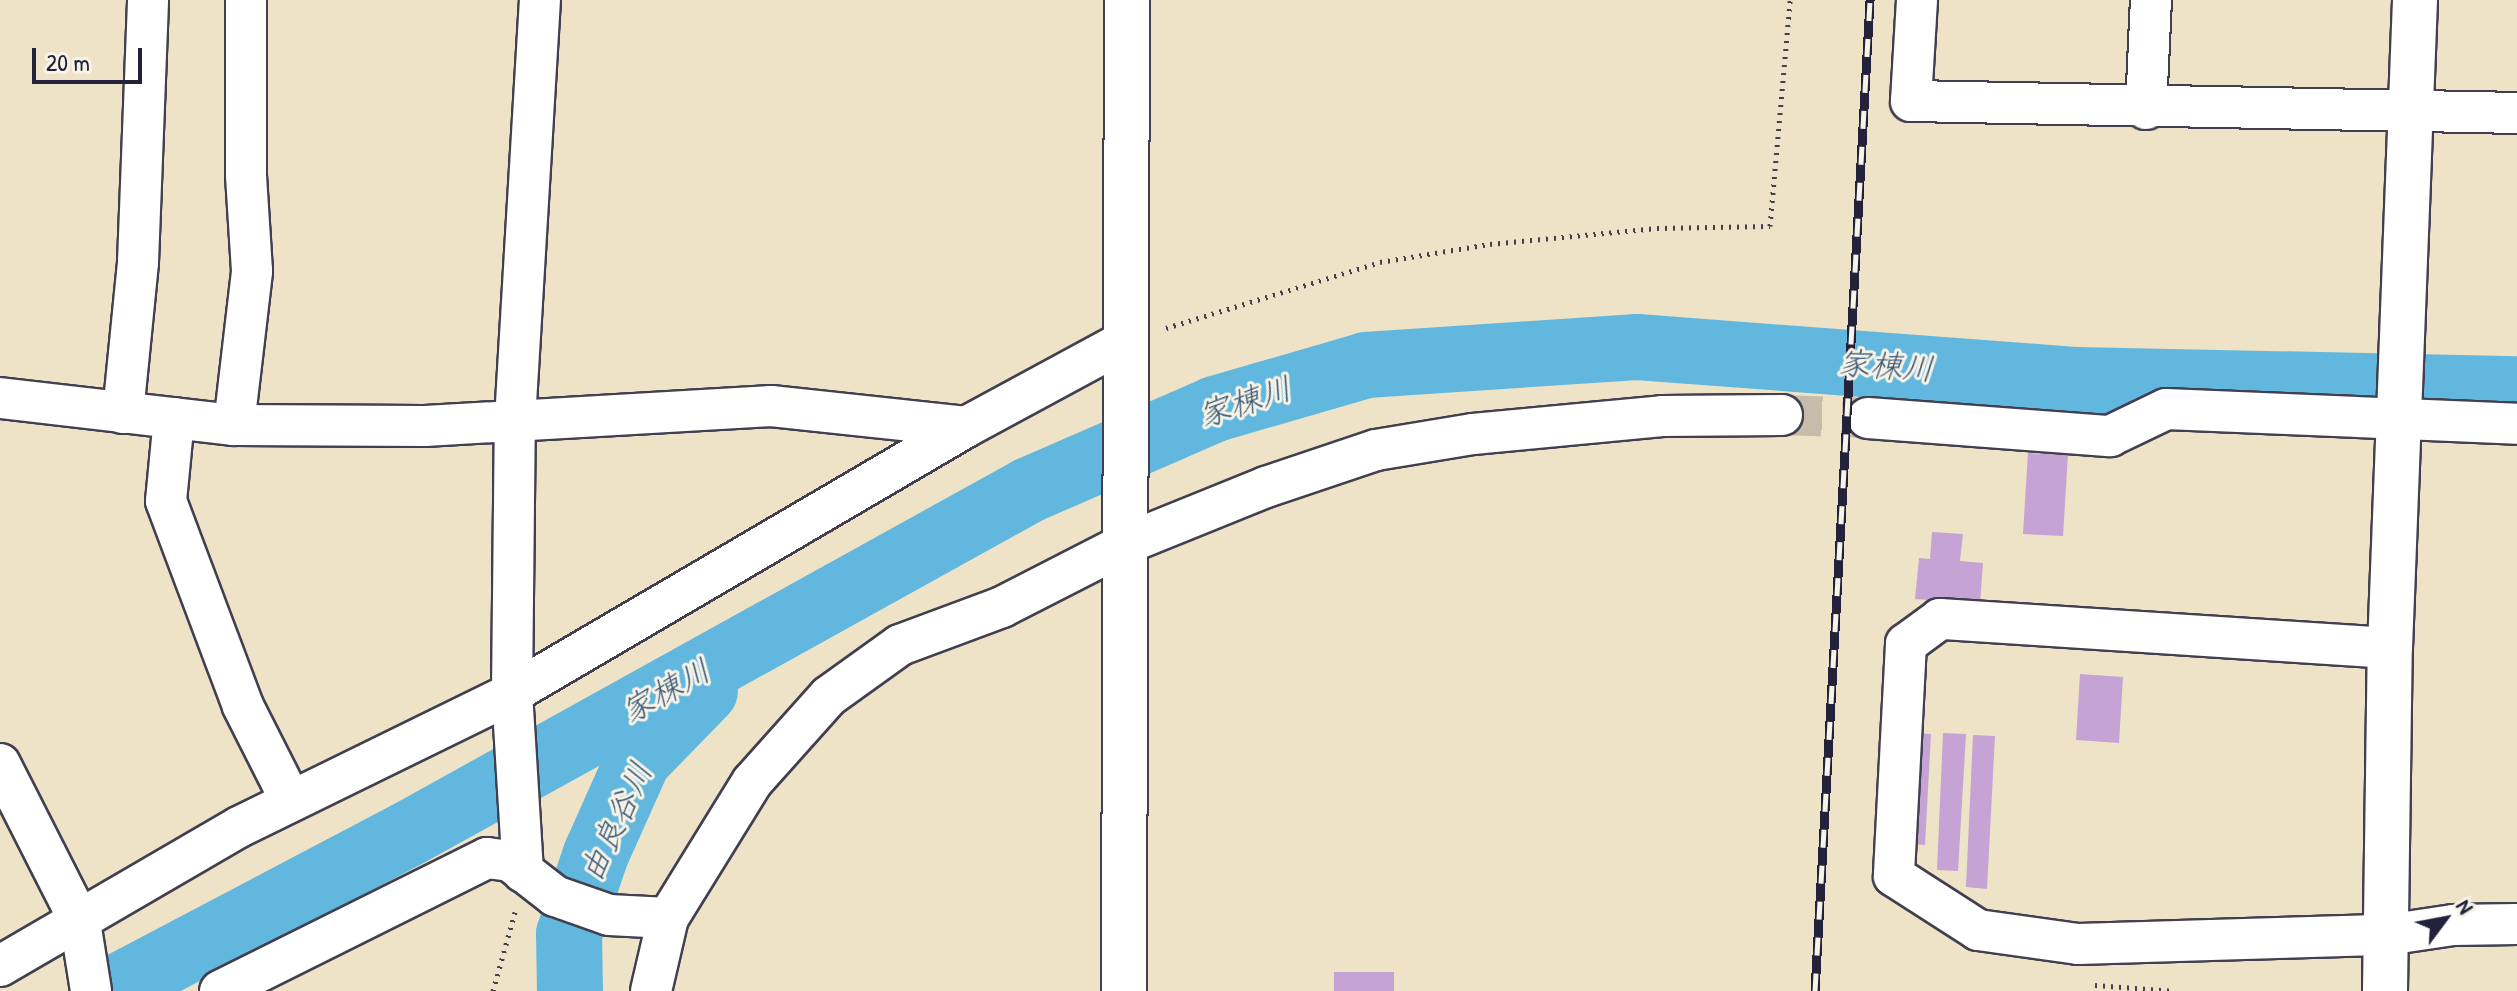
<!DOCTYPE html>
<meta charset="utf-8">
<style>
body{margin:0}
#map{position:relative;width:2517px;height:991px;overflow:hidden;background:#efe3c7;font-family:"Patrick Hand","Klee One",sans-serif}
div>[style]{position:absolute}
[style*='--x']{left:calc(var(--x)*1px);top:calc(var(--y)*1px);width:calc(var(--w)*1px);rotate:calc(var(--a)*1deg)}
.river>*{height:66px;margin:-33px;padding:0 33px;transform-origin:33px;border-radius:33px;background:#61b7de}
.building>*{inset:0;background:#c5a3d4}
.minor-tunnel>*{height:40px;margin-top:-20px;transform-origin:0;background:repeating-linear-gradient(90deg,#c6bcab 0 40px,transparent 0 60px)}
.path>*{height:5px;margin-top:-2.5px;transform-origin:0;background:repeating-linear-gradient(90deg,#413f50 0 2px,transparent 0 8px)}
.roads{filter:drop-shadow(2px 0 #413f50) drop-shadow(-2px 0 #413f50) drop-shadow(0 2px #413f50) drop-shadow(0 -2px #413f50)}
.minor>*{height:40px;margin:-20px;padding:0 20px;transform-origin:20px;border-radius:20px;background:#fff}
.tertiary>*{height:44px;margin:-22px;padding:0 22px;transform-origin:22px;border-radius:22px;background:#fff}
.rail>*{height:9px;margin-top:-4.5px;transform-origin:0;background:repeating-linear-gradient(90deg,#f7f3e8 0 18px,#22223b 0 36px);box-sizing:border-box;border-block:2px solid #22223b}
span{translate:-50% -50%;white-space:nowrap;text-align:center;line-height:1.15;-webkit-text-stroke:6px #f7f3e8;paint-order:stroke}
.water-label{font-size:32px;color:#385674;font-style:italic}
.north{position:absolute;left:2405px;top:879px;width:80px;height:80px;-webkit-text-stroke:6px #f7f3e8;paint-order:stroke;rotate:58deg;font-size:22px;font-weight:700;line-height:32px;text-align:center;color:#22223b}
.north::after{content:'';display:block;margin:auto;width:28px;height:36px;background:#22223b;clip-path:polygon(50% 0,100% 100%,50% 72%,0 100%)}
.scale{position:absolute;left:32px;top:48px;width:110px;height:36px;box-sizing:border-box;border:4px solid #22223b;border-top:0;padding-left:10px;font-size:24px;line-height:28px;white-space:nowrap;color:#22223b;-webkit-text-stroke:6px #f7f3e8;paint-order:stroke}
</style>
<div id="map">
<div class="river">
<i style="--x:110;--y:991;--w:337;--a:-27.8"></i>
<i style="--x:408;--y:834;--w:710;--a:-28.98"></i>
<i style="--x:1029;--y:490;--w:203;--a:-23.5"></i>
<i style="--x:1215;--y:409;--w:157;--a:-16.2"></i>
<i style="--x:1366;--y:365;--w:272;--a:-3.8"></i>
<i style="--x:1637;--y:347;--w:441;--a:4.3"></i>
<i style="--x:2077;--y:380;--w:440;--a:1.2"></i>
<i style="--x:570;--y:991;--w:57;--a:-91"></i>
<i style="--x:569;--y:934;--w:84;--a:-71.4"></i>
<i style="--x:596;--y:854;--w:103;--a:-65.9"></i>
<i style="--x:638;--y:760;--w:96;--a:-45.8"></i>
</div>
<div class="building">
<i style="clip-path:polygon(2028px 453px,2068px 455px,2063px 536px,2023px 534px)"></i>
<i style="clip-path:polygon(1932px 532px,1963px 534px,1960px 561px,1983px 563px,1980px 604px,1915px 599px,1919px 558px,1930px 559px)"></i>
<i style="clip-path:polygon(2080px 674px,2123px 677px,2119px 743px,2076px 740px)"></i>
<i style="clip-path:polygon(1917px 733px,1931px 734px,1925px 845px,1912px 844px)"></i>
<i style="clip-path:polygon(1943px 733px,1966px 734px,1958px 871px,1937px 870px)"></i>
<i style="clip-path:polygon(1973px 735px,1995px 736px,1987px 889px,1966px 887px)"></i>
<i style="clip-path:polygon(1334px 972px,1394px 972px,1394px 991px,1334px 991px)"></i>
</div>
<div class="minor-tunnel">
<i style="--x:1782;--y:415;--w:86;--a:2"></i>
</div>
<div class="path">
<i style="--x:1166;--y:328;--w:224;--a:-17.1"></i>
<i style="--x:1380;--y:262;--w:111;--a:-9.3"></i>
<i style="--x:1490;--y:244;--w:168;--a:-5.5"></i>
<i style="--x:1657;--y:228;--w:113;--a:-1"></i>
<i style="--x:1770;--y:226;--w:227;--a:-84.9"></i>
<i style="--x:2095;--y:985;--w:80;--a:4.3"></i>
<i style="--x:493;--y:991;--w:82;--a:-74.4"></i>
</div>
<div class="roads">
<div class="minor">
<i style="--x:1917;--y:0;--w:101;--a:93.4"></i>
<i style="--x:1911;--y:101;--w:606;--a:1.13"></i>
<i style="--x:2146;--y:109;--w:109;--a:-87.4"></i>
<i style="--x:0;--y:398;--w:236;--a:6.6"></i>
<i style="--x:234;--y:425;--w:191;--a:0.3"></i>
<i style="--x:425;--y:426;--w:347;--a:-3.3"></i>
<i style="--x:771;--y:406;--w:196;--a:6.1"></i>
<i style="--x:123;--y:413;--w:152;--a:-84.3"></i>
<i style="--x:138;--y:262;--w:262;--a:-87.8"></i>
<i style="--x:174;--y:418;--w:83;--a:95.5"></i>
<i style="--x:166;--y:501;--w:219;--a:69.4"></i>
<i style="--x:243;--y:706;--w:106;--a:63.2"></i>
<i style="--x:1868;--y:418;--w:243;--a:4.3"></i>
<i style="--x:2110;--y:436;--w:62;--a:-25.7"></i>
<i style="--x:2166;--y:409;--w:351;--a:2.4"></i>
<i style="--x:234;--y:425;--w:155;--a:-83.3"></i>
<i style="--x:252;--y:271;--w:95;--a:-93.6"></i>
<i style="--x:246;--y:176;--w:176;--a:-90"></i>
<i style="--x:2390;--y:648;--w:451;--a:-176.3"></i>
<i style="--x:1940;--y:619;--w:42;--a:143.7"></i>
<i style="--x:1906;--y:644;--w:232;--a:93"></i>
<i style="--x:1894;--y:876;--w:100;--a:32.7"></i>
<i style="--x:1978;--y:930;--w:101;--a:8"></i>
<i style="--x:2078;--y:944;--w:308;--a:-1.7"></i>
<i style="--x:2386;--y:935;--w:68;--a:-8.5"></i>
<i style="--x:2453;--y:925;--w:64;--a:-0.9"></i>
<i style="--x:0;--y:764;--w:177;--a:63.1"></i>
<i style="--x:80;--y:922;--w:70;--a:80.9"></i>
<i style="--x:523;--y:872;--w:179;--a:-93.5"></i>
<i style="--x:512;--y:693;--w:273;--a:-89.4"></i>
<i style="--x:515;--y:420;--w:421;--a:-86.6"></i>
<i style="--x:0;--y:966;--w:276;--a:-30.2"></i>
<i style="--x:239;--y:827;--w:304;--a:-26.1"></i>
<i style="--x:512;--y:693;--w:526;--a:-30.37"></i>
<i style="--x:966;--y:427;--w:183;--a:-28.4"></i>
<i style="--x:220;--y:991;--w:298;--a:-26.5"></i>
<i style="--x:487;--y:858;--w:23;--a:7"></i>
<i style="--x:510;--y:861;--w:57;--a:37.9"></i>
<i style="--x:555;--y:896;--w:57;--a:19.4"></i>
<i style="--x:609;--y:915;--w:59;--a:2.9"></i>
<i style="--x:668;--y:918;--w:160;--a:-58.3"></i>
<i style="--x:752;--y:782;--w:115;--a:-48.2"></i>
<i style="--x:829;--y:696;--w:87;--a:-35.7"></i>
<i style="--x:900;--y:645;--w:109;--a:-20.4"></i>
<i style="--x:1002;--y:607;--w:138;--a:-27.1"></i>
<i style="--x:1125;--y:544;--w:152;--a:-22"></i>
<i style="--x:1266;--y:487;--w:116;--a:-18.6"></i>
<i style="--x:1376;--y:450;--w:98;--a:-9.4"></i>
<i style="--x:1473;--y:434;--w:190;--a:-5.4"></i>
<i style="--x:1662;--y:416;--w:120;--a:-0.5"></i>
<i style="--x:651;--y:991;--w:75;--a:-76.9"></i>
</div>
<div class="tertiary">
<i style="--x:1124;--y:991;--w:991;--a:-89.83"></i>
<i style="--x:2385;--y:991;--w:343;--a:-89.2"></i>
<i style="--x:2390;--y:648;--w:648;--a:-87.79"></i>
</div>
</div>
<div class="rail">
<i style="--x:1815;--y:991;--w:993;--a:-86.82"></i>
</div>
<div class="water-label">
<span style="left:1886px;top:366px;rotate:4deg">家棟川</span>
<span style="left:1245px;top:402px;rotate:-18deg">家棟川</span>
<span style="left:666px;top:691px;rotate:-29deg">家棟川</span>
<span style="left:616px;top:822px;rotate:-65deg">由良谷川</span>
</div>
<div class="north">N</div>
<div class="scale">20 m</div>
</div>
